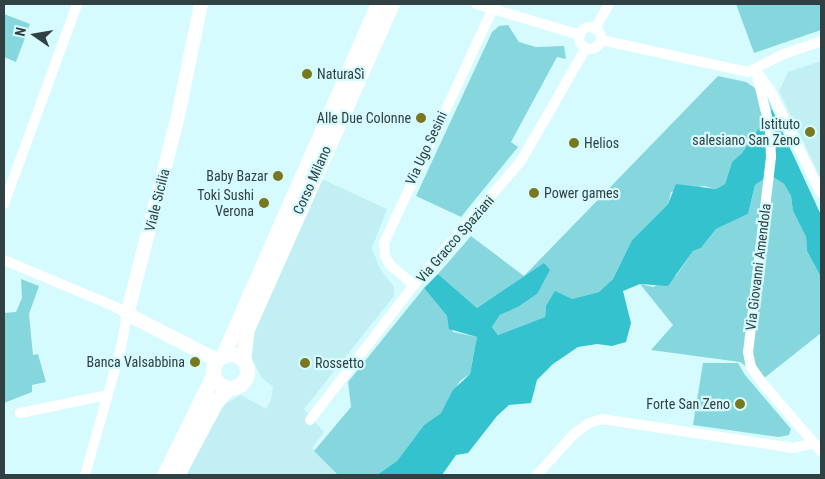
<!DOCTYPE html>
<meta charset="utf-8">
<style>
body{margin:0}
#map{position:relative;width:825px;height:479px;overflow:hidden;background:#d6fbff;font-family:"Roboto Condensed",sans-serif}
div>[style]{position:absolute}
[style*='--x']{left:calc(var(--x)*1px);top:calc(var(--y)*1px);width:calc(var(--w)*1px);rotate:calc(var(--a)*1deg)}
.built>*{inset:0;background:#c1eff4}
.green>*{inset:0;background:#86d6de}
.forest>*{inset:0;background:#34c2ce}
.street>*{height:10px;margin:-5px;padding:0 5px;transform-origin:5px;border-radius:5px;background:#fff}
.street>.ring{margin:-5px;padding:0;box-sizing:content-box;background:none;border:10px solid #fff;border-radius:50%}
.secondary>*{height:14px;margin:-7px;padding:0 7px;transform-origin:7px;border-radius:7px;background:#fff}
.primary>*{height:15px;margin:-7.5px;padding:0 7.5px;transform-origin:7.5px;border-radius:7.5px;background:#fff}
.primary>.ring{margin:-7.5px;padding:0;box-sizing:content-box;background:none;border:15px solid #fff;border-radius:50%}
.dots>*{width:14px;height:14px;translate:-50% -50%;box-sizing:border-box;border:2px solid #d6fbff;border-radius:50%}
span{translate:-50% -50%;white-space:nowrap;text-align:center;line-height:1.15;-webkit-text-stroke:4.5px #d6fbff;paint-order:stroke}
.poi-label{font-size:14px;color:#314042}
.left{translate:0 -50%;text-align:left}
.right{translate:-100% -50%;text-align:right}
.street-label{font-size:14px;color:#314042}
.frame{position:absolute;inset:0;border:5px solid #314042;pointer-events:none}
.north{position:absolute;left:10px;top:10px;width:50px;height:50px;-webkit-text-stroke:4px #d6fbff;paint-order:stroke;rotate:283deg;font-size:14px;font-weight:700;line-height:20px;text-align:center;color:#314042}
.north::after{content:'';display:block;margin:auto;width:18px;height:22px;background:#314042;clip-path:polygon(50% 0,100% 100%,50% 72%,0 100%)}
</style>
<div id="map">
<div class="built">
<i style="clip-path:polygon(821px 61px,821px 179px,779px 91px,788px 72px)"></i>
<i style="clip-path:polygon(322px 179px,387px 209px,372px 248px,380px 269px,394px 287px,394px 296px,304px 409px,324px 432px,312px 448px,339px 475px,183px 475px,223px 405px,241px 395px,266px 409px,271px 400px,273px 387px,262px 378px,250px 355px,252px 336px)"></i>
</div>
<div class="green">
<i style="clip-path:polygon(736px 4px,821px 4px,821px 30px,754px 53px)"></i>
<i style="clip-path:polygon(4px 14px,30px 24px,16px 62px,4px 57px)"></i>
<i style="clip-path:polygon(508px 25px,519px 42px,536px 47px,564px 46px,566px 59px,557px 57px,511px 142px,518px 147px,461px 217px,416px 196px,492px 32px,499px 26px)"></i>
<i style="clip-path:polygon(718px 76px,746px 82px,767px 96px,772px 109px,742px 153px,732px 162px,725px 184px,716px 189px,704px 186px,671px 192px,668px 204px,632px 240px,613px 279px,599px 292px,546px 306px,545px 317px,498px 335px,492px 327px,500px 315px,518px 307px,537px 294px,545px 263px,477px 308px,438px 274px,471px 236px,524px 276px)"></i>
<i style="clip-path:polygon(770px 175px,784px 184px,791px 196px,793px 211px,806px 237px,807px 251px,821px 277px,821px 333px,763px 379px,740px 362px,651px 350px,673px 325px,640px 284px,653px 287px,676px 276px,693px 251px,701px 248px,716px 229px,748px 214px,755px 185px)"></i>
<i style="clip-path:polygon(21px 279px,39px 286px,29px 314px,33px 355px,38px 354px,46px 382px,32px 385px,32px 392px,4px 403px,4px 313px,16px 312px,22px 298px)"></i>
<i style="clip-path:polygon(424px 288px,447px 316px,453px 332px,477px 337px,470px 374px,460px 381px,441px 413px,424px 425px,397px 461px,377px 475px,338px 475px,314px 451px,351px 407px,348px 382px)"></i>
<i style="clip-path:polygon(703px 363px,738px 363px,745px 375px,791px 429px,789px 435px,779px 437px,693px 425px)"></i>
</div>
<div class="forest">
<i style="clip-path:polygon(772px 109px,821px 215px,821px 277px,807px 251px,806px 237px,793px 211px,791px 196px,784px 184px,770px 175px,755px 185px,748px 214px,716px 229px,701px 248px,693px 251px,668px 286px,640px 284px,623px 291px,631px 323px,626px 342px,612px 346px,597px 344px,578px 347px,553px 364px,537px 380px,531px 403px,509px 405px,497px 416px,468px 453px,456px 455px,442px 475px,377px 475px,397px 461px,424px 425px,441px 413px,453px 390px,470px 374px,477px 337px,449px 329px,447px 316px,424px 288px,438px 274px,477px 308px,544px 263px,550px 270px,537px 294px,518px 307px,500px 315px,492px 327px,498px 335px,545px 317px,546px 306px,555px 291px,572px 299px,599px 292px,613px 279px,632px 240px,668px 204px,676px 184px,716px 189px,725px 184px,732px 162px,742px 153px)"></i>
</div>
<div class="street">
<i style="--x:476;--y:4;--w:109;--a:16.6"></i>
<i class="ring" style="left:579px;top:27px;width:12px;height:12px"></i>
<i style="--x:595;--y:29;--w:29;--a:-61"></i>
<i style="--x:601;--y:40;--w:150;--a:12.3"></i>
<i style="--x:748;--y:72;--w:40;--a:-26.6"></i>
<i style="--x:784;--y:54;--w:39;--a:-19"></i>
<i style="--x:756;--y:71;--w:60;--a:76.4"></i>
<i style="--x:770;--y:129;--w:28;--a:88"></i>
<i style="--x:771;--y:157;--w:196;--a:96.7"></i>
<i style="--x:748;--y:352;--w:15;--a:79"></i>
<i style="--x:751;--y:367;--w:24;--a:54"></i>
<i style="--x:765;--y:386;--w:86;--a:49.3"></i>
<i style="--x:758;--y:73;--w:21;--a:55"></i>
<i style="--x:770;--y:90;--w:115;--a:63.7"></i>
<i style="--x:4;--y:204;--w:213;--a:-69.9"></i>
<i style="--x:4;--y:260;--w:121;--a:22.8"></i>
<i style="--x:116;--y:307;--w:13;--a:32"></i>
<i style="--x:127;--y:314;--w:35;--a:100"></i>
<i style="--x:121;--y:348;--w:132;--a:105.8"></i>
<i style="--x:414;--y:285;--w:31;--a:-140"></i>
<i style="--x:390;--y:265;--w:10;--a:-119"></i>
<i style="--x:385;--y:256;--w:13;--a:-94"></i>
<i style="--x:384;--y:243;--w:264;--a:-65.1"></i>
<i style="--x:20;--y:413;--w:90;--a:-11.6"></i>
<i style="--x:310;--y:420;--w:170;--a:-52.4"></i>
<i style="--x:414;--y:285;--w:164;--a:-49.2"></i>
<i style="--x:521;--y:161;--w:130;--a:-60.1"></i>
<i style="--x:537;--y:475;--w:54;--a:-48"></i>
<i style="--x:573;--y:435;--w:20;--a:-37"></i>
<i style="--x:589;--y:423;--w:14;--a:-17"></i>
<i style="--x:602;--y:419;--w:194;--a:8.6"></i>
<i style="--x:794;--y:448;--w:21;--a:-14"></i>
</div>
<div class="secondary">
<i style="--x:201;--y:4;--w:114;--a:101.6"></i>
<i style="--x:178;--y:116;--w:204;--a:104.4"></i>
<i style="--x:127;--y:314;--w:101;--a:27.1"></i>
</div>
<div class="primary">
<i class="ring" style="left:213px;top:354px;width:19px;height:19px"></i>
<i style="--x:223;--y:355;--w:384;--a:-66.2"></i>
<i style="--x:243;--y:360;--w:31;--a:-83"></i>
<i style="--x:247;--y:329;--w:356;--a:-66"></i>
<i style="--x:164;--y:475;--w:110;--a:-63.7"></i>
<i style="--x:177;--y:475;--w:83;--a:-61.9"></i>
<i style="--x:216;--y:402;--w:18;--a:-49"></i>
</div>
<div class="dots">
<i style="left:307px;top:74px;background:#78781e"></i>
<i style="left:421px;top:118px;background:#78781e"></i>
<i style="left:810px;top:132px;background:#78781e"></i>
<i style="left:574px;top:143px;background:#78781e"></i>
<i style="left:278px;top:176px;background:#78781e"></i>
<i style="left:534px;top:193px;background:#78781e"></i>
<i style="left:264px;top:203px;background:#78781e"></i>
<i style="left:195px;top:362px;background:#78781e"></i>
<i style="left:305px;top:363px;background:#78781e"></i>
<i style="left:740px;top:404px;background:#78781e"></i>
</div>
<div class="poi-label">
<span class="left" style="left:317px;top:74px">NaturaSì</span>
<span class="right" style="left:411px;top:118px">Alle Due Colonne</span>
<span class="right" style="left:800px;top:132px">Istituto<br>salesiano San Zeno</span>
<span class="left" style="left:584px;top:143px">Helios</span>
<span class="right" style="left:268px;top:176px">Baby Bazar</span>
<span class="left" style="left:544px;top:193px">Power games</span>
<span class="right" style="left:254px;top:203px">Toki Sushi<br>Verona</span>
<span class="right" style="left:185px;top:362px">Banca Valsabbina</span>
<span class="left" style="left:315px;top:363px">Rossetto</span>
<span class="right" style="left:730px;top:404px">Forte San Zeno</span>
</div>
<div class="street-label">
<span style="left:426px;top:148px;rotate:-65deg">Via Ugo Sesini</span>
<span style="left:312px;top:180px;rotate:-66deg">Corso Milano</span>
<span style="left:157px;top:200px;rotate:-76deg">Viale Sicilia</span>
<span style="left:455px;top:239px;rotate:-49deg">Via Gracco Spaziani</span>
<span style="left:758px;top:267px;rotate:-83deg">Via Giovanni Amendola</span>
</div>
<div class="frame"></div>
<div class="north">N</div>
</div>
